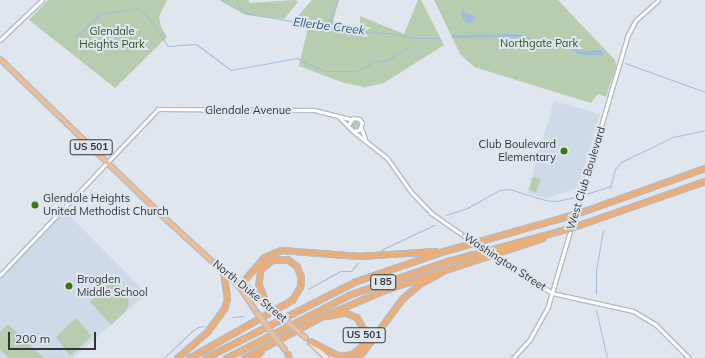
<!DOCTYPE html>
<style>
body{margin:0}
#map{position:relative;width:705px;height:358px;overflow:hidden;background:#dfe6ee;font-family:Mulish,sans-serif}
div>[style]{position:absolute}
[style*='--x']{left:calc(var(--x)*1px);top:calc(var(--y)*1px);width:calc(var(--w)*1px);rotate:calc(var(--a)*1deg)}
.built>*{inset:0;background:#cedae7}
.green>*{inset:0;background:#b8cdb0}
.water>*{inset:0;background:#9fbdda}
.stream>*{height:1px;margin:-0.5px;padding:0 0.5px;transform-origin:0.5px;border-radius:0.5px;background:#9fbdda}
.roads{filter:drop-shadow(1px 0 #b5bbc3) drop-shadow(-1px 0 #b5bbc3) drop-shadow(0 1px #b5bbc3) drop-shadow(0 -1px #b5bbc3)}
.tertiary>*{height:3px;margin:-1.5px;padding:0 1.5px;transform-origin:1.5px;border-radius:1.5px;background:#fff}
.secondary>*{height:3.5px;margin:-1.75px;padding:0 1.75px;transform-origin:1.75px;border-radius:1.75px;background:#f9e6d6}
.trunk>*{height:4px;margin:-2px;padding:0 2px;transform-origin:2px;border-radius:2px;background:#f0be92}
.motorway>*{height:4.5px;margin:-2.25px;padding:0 2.25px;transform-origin:2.25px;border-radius:2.25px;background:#ecad76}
.bridges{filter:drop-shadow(1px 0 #b5bbc3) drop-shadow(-1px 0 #b5bbc3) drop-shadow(0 1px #b5bbc3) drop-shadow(0 -1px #b5bbc3)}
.tertiary-bridge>*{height:3px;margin:-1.5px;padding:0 1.5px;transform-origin:1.5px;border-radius:1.5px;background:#fff}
.trunk-bridge>*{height:4px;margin:-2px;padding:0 2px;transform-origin:2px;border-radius:2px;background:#f0be92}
.motorway-bridge>*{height:4.5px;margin:-2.25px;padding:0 2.25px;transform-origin:2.25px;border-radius:2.25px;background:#ecad76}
.dots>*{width:11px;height:11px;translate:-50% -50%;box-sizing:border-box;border:2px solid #dfe6ee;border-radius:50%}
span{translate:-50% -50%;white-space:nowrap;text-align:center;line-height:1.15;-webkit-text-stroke:4px #dfe6ee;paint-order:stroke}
.shield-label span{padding:1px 3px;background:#dfe6ee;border:1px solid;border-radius:3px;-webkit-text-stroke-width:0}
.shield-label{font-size:10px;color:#323538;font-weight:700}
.park-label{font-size:11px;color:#2c4d1e}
.street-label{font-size:11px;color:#323538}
.poi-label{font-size:11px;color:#323538}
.right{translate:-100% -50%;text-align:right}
.left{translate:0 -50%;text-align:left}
.water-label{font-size:12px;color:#2d5a82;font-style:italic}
.scale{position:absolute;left:8px;top:332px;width:88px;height:18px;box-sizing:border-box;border:2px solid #323538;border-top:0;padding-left:5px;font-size:12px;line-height:14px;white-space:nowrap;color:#323538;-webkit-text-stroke:3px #dfe6ee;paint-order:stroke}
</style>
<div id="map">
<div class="built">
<i style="clip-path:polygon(554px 101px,600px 114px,578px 188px,547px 198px,527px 193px)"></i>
<i style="clip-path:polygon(65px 211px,145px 292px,145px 295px,73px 358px,0 358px,0 279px)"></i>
</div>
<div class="green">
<i style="clip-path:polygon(48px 0,167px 0,159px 17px,161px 27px,167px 37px,115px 88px,29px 20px)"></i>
<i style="clip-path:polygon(219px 0,248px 0,250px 3px,295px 0,298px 2px,284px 19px,246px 15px)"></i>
<i style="clip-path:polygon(312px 0,339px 0,333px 21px,337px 27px,360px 29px,360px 16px,404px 34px,418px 0,421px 0,444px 45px,384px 83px,365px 87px,344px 83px,299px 66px,309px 23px,294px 21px)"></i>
<i style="clip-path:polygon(434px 0,558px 0,615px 60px,616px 67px,606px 97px,598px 94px,591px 103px,474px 67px,460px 54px)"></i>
<i style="clip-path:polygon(352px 119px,358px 120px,360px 123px,358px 129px,353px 130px,349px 126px)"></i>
<i style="clip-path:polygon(533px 177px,541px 179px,536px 193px,529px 190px)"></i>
<i style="clip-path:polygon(112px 278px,128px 296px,129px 304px,125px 312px,111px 325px,90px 302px)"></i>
<i style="clip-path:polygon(76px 318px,92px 336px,70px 356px,56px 337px)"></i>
<i style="clip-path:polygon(8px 324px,44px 358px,9px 358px,0 350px,0 332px)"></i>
</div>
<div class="water">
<i style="clip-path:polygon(463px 8px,466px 13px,476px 16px,473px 22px,467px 23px,461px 16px)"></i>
<i style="clip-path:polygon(519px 34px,543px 42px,565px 39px,580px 51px,601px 50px,605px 55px,580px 55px,561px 43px,541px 46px,517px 37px,453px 38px,451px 35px)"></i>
</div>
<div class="stream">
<i style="--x:221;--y:0;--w:31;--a:27"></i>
<i style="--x:249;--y:14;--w:80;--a:9.3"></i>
<i style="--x:328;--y:27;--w:10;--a:-6"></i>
<i style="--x:338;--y:26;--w:21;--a:14"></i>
<i style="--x:358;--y:31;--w:31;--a:4"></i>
<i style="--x:389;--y:33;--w:24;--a:12"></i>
<i style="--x:412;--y:38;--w:27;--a:0"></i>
<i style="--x:236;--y:0;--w:12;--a:66"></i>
<i style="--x:333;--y:27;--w:9;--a:-111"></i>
<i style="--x:330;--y:19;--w:21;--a:-67"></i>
<i style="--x:75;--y:35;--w:9;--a:-27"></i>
<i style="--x:83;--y:31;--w:24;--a:-45"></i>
<i style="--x:100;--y:14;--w:39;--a:-9"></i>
<i style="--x:139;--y:8;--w:22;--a:47"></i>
<i style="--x:154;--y:24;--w:26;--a:58"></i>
<i style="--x:168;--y:46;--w:28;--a:-4"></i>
<i style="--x:196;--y:44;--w:44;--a:36.6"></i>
<i style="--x:231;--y:70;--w:67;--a:-10.3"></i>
<i style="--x:297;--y:58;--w:30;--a:26"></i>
<i style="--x:324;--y:71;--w:33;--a:0"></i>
<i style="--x:357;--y:71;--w:18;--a:-29"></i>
<i style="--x:373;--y:62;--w:14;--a:-8"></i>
<i style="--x:387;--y:60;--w:26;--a:-31"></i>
<i style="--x:625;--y:63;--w:85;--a:19.9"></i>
<i style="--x:610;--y:188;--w:20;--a:-75"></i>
<i style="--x:615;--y:169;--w:9;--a:-49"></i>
<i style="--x:621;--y:162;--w:58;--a:-25.7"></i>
<i style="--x:673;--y:137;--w:33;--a:-12"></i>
<i style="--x:586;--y:194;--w:25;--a:-18"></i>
<i style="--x:446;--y:215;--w:22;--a:-18"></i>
<i style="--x:467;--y:208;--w:38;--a:-29"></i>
<i style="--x:500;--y:190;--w:9;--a:-6"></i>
<i style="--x:509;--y:189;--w:37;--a:17"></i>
<i style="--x:544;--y:200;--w:13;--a:4"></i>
<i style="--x:557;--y:201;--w:17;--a:-13"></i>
<i style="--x:381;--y:250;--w:59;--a:-25.3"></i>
<i style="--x:308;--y:289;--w:37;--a:-29"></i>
<i style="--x:340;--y:271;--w:11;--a:0"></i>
<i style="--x:351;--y:271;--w:11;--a:-49"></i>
<i style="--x:596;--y:294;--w:24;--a:-90"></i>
<i style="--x:596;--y:270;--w:40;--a:-80"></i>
<i style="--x:596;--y:310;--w:49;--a:77.1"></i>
<i style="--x:232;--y:317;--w:11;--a:-5"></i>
<i style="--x:164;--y:358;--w:37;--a:-44"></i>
<i style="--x:191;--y:332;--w:9;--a:-36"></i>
<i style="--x:198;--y:327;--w:7;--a:-8"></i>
</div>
<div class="roads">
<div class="tertiary">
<i style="--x:0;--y:40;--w:58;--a:-43.6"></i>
<i style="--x:339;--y:117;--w:20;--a:45"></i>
<i style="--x:353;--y:131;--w:6;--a:-9"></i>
<i style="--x:359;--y:130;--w:8;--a:-67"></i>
<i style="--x:362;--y:123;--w:5;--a:-127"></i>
<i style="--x:359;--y:119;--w:6;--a:-171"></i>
<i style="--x:353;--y:118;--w:9;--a:126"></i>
<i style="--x:361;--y:128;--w:12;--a:70"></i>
<i style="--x:354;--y:132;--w:42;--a:38.2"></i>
<i style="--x:387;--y:158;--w:43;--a:54.5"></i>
<i style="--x:412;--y:193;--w:28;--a:46"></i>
<i style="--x:431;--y:213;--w:40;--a:34.9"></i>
<i style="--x:501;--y:260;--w:61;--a:32.9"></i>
<i style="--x:552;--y:293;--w:83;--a:12.5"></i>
<i style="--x:633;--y:311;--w:27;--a:31"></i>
<i style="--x:656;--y:325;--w:47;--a:45"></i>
<i style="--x:0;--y:275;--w:229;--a:-46.4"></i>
<i style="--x:158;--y:109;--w:156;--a:0.4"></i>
<i style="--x:314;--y:110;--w:38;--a:14"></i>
<i style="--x:513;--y:358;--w:25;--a:-48"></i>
<i style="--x:530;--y:339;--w:38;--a:-61"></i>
<i style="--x:548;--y:306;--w:283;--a:-73.6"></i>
<i style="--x:628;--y:35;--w:16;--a:-63"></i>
<i style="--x:635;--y:21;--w:31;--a:-42"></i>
</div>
<div class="secondary">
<i style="--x:310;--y:342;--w:23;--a:43"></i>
</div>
<div class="trunk">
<i style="--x:0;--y:59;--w:233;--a:44"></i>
<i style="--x:168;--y:221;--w:96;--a:42.5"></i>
<i style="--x:239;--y:286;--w:8;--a:7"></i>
<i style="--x:247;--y:287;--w:26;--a:40"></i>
<i style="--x:239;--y:286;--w:32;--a:56"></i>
</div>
<div class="motorway">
<i style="--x:587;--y:210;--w:125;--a:-19.6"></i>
<i style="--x:582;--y:224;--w:130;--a:-19.3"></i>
<i style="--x:239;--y:286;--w:38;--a:-49"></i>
<i style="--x:264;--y:257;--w:18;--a:-22"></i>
<i style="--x:281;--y:250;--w:78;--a:4.4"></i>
<i style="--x:359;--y:256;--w:77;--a:-3.7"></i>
<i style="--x:310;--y:341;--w:34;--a:27"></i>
<i style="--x:340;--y:356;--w:12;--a:-9"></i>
<i style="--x:352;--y:354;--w:13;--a:-39"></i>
<i style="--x:362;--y:346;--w:15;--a:-82"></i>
<i style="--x:364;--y:331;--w:15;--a:-118"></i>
<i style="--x:357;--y:318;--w:13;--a:-157"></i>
<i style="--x:345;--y:313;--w:16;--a:169"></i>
<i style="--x:288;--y:354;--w:4;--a:76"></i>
<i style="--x:177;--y:358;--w:40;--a:-41"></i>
<i style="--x:207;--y:332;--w:29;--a:-54"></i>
<i style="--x:224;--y:309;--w:10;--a:-73"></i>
<i style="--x:227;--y:299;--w:28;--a:-98"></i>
<i style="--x:189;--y:358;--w:118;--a:-29.4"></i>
<i style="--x:292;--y:300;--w:15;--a:-58"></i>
<i style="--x:300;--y:287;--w:9;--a:-84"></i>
<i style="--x:301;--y:278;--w:12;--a:-110"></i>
<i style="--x:297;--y:267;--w:11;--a:-142"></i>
<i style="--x:288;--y:260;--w:15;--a:180"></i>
<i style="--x:273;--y:260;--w:15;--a:143"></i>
<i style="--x:261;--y:269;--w:15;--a:98"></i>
<i style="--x:259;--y:284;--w:22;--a:69"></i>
<i style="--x:205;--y:358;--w:167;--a:-27"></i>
<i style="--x:354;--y:282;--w:95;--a:-19"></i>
<i style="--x:444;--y:251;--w:125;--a:-15.8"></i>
<i style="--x:226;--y:358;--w:138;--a:-27.1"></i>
<i style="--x:349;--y:295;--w:105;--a:-19"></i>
<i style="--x:448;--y:261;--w:115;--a:-15.1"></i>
<i style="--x:244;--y:358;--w:85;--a:-28.1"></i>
<i style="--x:319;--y:318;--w:69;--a:-23.2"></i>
<i style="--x:382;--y:291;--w:169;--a:-18.3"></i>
<i style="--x:254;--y:358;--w:10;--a:-45"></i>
<i style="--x:358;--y:358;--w:74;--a:-53.3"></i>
<i style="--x:402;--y:299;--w:23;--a:-41"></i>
<i style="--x:419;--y:284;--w:24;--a:-28"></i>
</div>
</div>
<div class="bridges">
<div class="tertiary-bridge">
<i style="--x:464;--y:236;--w:44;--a:33"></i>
</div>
<div class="trunk-bridge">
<i style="--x:267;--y:305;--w:51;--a:40.2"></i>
<i style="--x:257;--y:313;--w:46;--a:52.9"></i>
</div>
<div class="motorway-bridge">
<i style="--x:564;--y:217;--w:24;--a:-17"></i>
<i style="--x:559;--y:231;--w:24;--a:-17"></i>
</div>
</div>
<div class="dots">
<i style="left:564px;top:151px;background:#3b7811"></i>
<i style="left:35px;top:205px;background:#3b7811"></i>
<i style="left:69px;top:286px;background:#3b7811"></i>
</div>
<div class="shield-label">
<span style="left:91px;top:147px">US 501</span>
<span style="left:383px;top:282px">I 85</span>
<span style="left:364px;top:335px">US 501</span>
</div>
<div class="park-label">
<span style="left:112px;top:38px">Glendale<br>Heights Park</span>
<span style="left:539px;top:43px">Northgate Park</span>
</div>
<div class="street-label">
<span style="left:248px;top:110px">Glendale Avenue</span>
<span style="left:586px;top:178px;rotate:-73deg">West Club Boulevard</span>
<span style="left:505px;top:262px;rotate:33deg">Washington Street</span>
<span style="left:250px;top:291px;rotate:39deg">North Duke Street</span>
</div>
<div class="poi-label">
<span class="right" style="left:556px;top:151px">Club Boulevard<br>Elementary</span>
<span class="left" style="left:43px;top:205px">Glendale Heights<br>United Methodist Church</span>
<span class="left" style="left:77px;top:286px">Brogden<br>Middle School</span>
</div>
<div class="water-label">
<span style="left:329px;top:26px;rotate:7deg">Ellerbe Creek</span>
</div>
<div class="scale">200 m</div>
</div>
